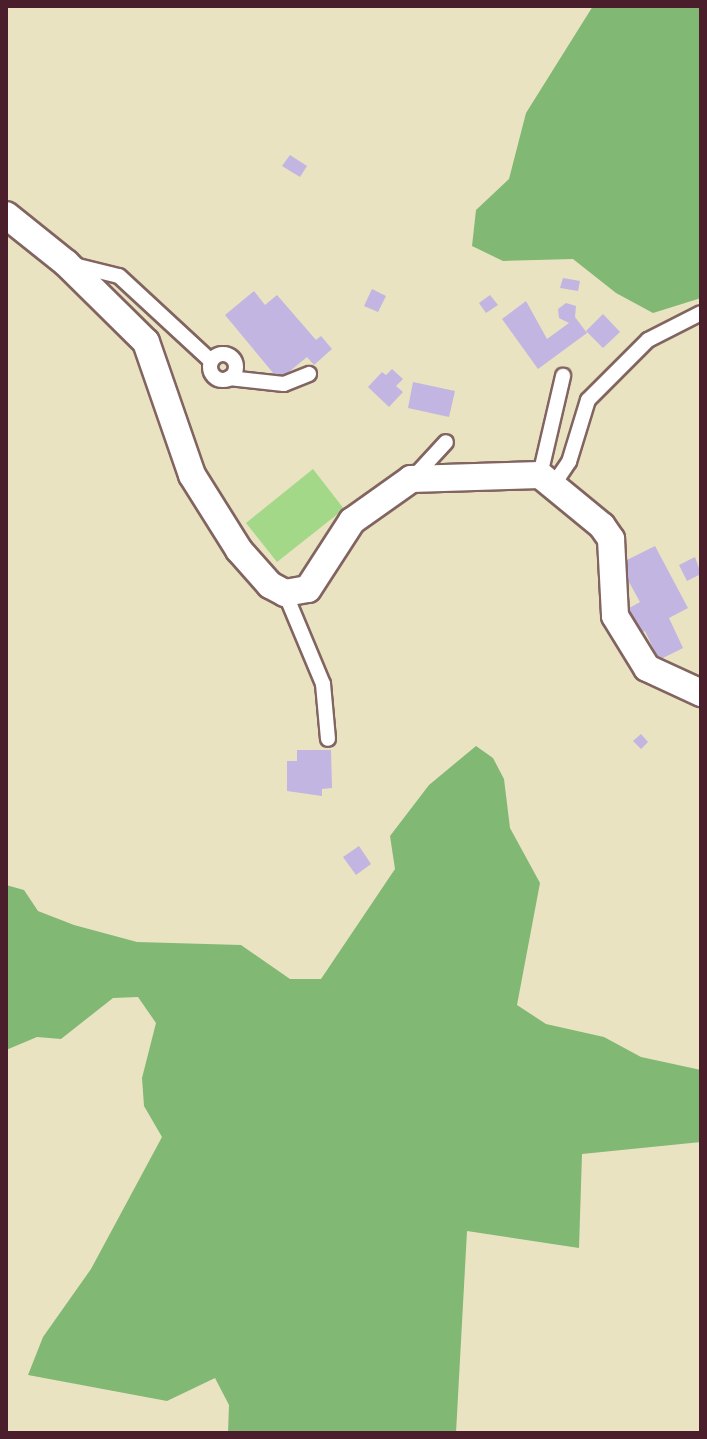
<!DOCTYPE html>
<style>
body{margin:0}
#map{position:relative;width:707px;height:1439px;overflow:hidden;background:#e9e3c2;font-family:Delius,sans-serif}
div>[style]{position:absolute}
[style*='--x']{left:calc(var(--x)*1px);top:calc(var(--y)*1px);width:calc(var(--w)*1px);rotate:calc(var(--a)*1deg)}
.green>*{inset:0;background:#a2d888}
.forest>*{inset:0;background:#81b874}
.building>*{inset:0;background:#c2b5e1}
.roads{filter:drop-shadow(2px 0 #826460) drop-shadow(-2px 0 #826460) drop-shadow(0 2px #826460) drop-shadow(0 -2px #826460)}
.lane>*{height:14px;margin:-7px;padding:0 7px;transform-origin:7px;border-radius:7px;background:#fff}
.lane>.ring{margin:-7px;padding:0;box-sizing:content-box;background:none;border:14px solid #fff;border-radius:50%}
.street>*{height:26px;margin:-13px;padding:0 13px;transform-origin:13px;border-radius:13px;background:#fff}
span{translate:-50% -50%;white-space:nowrap;text-align:center;line-height:1.15;-webkit-text-stroke:8px #fdfcf7;paint-order:stroke}
.frame{position:absolute;inset:0;border:8px solid #4a1f2b;pointer-events:none}
</style>
<div id="map">
<div class="green">
<i style="clip-path:polygon(313px 469px,344px 509px,277px 562px,246px 523px)"></i>
</div>
<div class="forest">
<i style="clip-path:polygon(593px 6px,701px 6px,701px 298px,653px 313px,616px 293px,573px 259px,503px 261px,472px 246px,476px 210px,509px 179px,526px 113px)"></i>
<i style="clip-path:polygon(476px 746px,493px 758px,504px 779px,510px 828px,540px 883px,517px 1005px,546px 1024px,604px 1037px,641px 1057px,701px 1070px,701px 1142px,582px 1154px,579px 1248px,467px 1231px,456px 1433px,228px 1433px,229px 1405px,215px 1378px,167px 1401px,28px 1375px,43px 1337px,91px 1269px,162px 1137px,144px 1106px,142px 1078px,156px 1023px,138px 997px,113px 998px,61px 1039px,37px 1037px,6px 1050px,6px 885px,24px 890px,38px 911px,74px 925px,137px 942px,241px 945px,290px 979px,321px 979px,395px 869px,390px 836px,429px 785px)"></i>
</div>
<div class="building">
<i style="clip-path:polygon(290px 155px,307px 166px,300px 177px,282px 166px)"></i>
<i style="clip-path:polygon(563px 278px,580px 281px,578px 291px,560px 288px)"></i>
<i style="clip-path:polygon(372px 289px,386px 296px,378px 312px,364px 306px)"></i>
<i style="clip-path:polygon(254px 291px,265px 305px,277px 295px,316px 340px,321px 336px,332px 349px,314px 365px,307px 357px,279px 380px,225px 315px)"></i>
<i style="clip-path:polygon(490px 295px,498px 305px,486px 313px,479px 303px)"></i>
<i style="clip-path:polygon(526px 301px,547px 339px,569px 323px,559px 318px,558px 309px,566px 303px,576px 306px,575px 317px,587px 333px,538px 369px,502px 319px)"></i>
<i style="clip-path:polygon(603px 314px,620px 332px,603px 348px,586px 331px)"></i>
<i style="clip-path:polygon(392px 369px,403px 379px,396px 386px,403px 392px,389px 407px,368px 387px,382px 372px,386px 375px)"></i>
<i style="clip-path:polygon(413px 382px,455px 391px,449px 417px,408px 408px)"></i>
<i style="clip-path:polygon(655px 546px,688px 608px,669px 618px,683px 648px,659px 660px,645px 631px,635px 636px,622px 612px,640px 602px,619px 564px)"></i>
<i style="clip-path:polygon(695px 557px,701px 574px,687px 581px,679px 565px)"></i>
<i style="clip-path:polygon(641px 734px,648px 742px,641px 749px,633px 741px)"></i>
<i style="clip-path:polygon(297px 750px,331px 750px,332px 788px,322px 789px,322px 796px,287px 791px,287px 761px,297px 761px)"></i>
<i style="clip-path:polygon(359px 846px,371px 864px,356px 875px,343px 857px)"></i>
</div>
<div class="roads">
<div class="lane">
<i style="--x:70;--y:264;--w:50;--a:13.8"></i>
<i style="--x:119;--y:276;--w:125;--a:42.7"></i>
<i class="ring" style="left:210px;top:354px;width:12px;height:12px"></i>
<i style="--x:229;--y:378;--w:55;--a:6.2"></i>
<i style="--x:284;--y:384;--w:27;--a:-22"></i>
<i style="--x:540;--y:475;--w:102;--a:-76.9"></i>
<i style="--x:412;--y:479;--w:50;--a:-47.4"></i>
<i style="--x:554;--y:484;--w:27;--a:-56"></i>
<i style="--x:569;--y:462;--w:65;--a:-73"></i>
<i style="--x:588;--y:400;--w:85;--a:-45"></i>
<i style="--x:648;--y:340;--w:59;--a:-27"></i>
<i style="--x:285;--y:593;--w:99;--a:67.3"></i>
<i style="--x:323;--y:684;--w:55;--a:84.8"></i>
</div>
<div class="street">
<i style="--x:6;--y:215;--w:77;--a:38.7"></i>
<i style="--x:66;--y:263;--w:112;--a:44.6"></i>
<i style="--x:146;--y:342;--w:141;--a:70.9"></i>
<i style="--x:192;--y:475;--w:89;--a:57.9"></i>
<i style="--x:239;--y:550;--w:47;--a:48.5"></i>
<i style="--x:270;--y:585;--w:17;--a:28"></i>
<i style="--x:285;--y:593;--w:23;--a:-10"></i>
<i style="--x:308;--y:589;--w:81;--a:-57.1"></i>
<i style="--x:352;--y:521;--w:72;--a:-35.4"></i>
<i style="--x:411;--y:479;--w:129;--a:-1.8"></i>
<i style="--x:540;--y:475;--w:80;--a:39.4"></i>
<i style="--x:602;--y:526;--w:16;--a:55"></i>
<i style="--x:611;--y:539;--w:77;--a:87"></i>
<i style="--x:615;--y:616;--w:61;--a:58.4"></i>
<i style="--x:647;--y:668;--w:60;--a:24.8"></i>
</div>
</div>
<div class="frame"></div>
</div>
